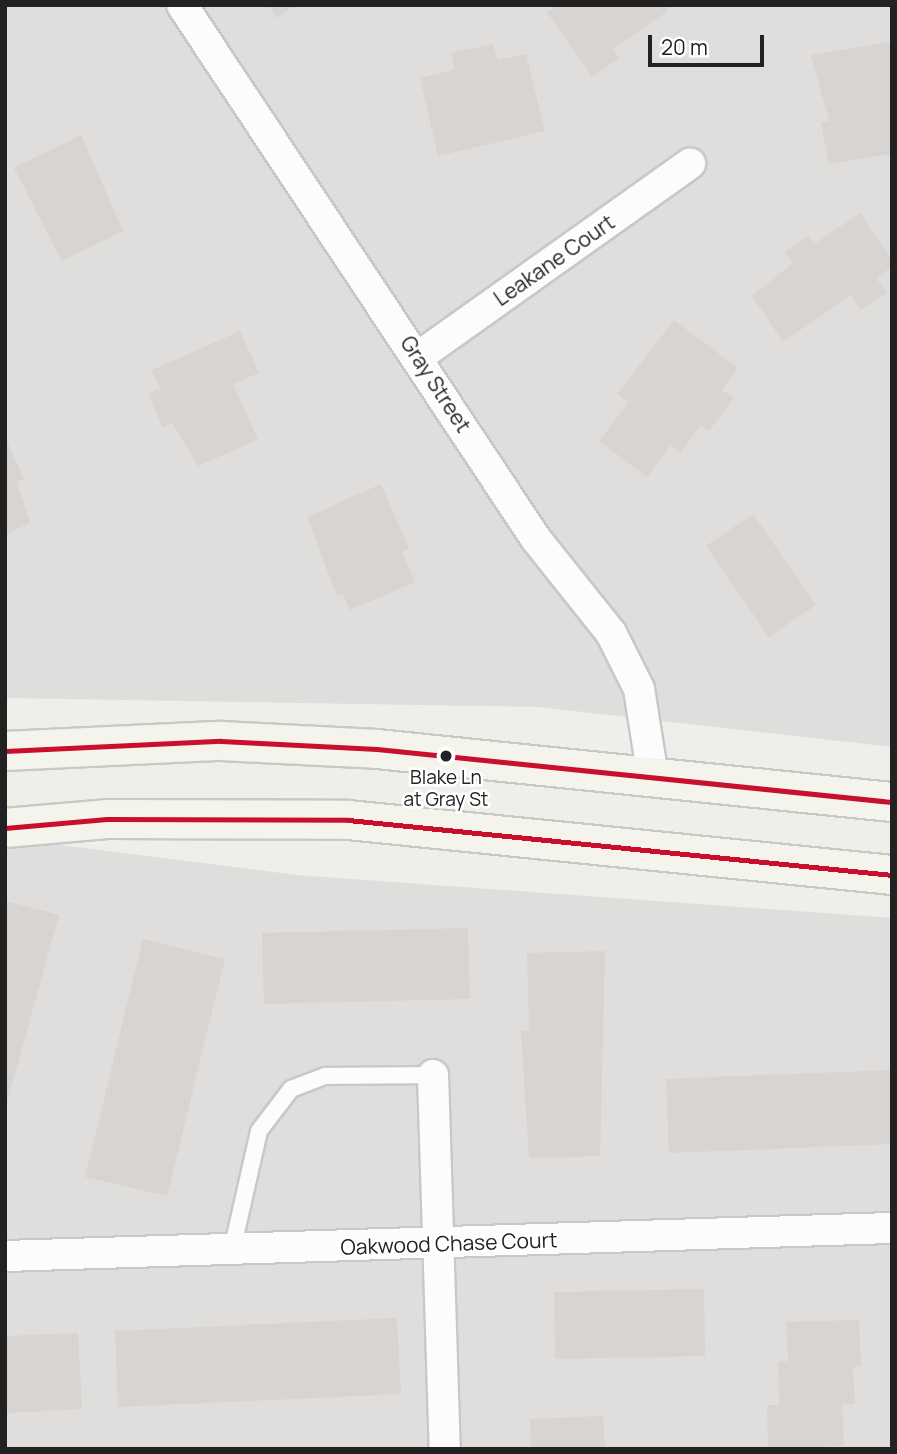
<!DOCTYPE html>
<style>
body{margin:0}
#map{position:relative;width:897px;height:1454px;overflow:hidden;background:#f0eeeb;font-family:Manrope,sans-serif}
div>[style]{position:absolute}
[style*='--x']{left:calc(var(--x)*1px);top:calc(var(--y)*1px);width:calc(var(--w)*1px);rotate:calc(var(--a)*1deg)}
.residential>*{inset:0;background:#dfdedc}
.building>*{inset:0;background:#d7d4d2}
.roads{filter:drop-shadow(2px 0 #c9c8c7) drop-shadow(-2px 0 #c9c8c7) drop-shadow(0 2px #c9c8c7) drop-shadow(0 -2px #c9c8c7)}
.service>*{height:16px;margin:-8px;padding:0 8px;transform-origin:8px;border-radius:8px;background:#fdfcfc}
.minor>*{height:30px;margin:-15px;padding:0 15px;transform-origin:15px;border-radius:15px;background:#fdfcfc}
.secondary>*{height:38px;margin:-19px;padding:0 19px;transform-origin:19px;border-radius:19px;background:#f4f4ed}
.bus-1>*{height:5px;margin:-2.5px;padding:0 2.5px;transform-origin:2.5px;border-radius:2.5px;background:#c8102e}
.dots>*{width:19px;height:19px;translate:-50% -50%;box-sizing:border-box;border:4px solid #fff;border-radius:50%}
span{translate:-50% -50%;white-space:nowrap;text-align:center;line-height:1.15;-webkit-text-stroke:5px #fff;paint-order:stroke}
.bus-label{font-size:19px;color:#222}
.street-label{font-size:21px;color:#222}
.frame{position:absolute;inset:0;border:7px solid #222;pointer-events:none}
.scale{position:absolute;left:648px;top:35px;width:116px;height:32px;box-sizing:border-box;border:4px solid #222;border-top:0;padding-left:9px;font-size:21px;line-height:24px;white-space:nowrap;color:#222;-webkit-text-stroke:5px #fff;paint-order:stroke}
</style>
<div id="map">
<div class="residential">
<i style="clip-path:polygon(5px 5px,892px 5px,892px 747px,538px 707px,5px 698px)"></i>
<i style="clip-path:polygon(5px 838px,297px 875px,892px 918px,892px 1449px,5px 1449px)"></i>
</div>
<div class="building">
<i style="clip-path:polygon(268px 5px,295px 5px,277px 18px)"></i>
<i style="clip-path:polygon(558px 5px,665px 5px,668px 11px,613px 49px,619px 58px,592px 77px,547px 12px)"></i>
<i style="clip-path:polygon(890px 42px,892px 154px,829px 164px,821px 122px,829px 121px,811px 55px)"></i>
<i style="clip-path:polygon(493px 44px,498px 60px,526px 54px,545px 131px,438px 156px,420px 78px,455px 69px,451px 53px)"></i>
<i style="clip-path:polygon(81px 135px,123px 231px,62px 261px,14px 168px)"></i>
<i style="clip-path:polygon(860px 213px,892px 260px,892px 267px,876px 278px,887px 293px,861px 310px,851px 295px,783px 342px,752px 296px,793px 263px,785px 252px,808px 236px,814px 244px)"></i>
<i style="clip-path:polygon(674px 320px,738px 368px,722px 390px,734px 398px,709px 431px,701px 425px,680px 453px,671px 445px,647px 477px,599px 441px,629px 402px,617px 394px)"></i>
<i style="clip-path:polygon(240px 331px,259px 373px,233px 384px,258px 440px,198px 466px,172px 423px,163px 428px,148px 394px,160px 388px,152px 370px)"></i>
<i style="clip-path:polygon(5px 437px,24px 479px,17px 482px,30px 523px,5px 535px)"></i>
<i style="clip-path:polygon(381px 484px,409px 549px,402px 552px,415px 582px,350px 610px,342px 593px,337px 596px,307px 517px)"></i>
<i style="clip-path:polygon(753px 514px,816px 605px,769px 637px,706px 546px)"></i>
<i style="clip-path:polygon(5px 901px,59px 915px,6px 1106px,5px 1106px)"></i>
<i style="clip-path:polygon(468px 928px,470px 999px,264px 1004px,262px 933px)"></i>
<i style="clip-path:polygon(143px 939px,225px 959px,167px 1196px,85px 1177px)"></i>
<i style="clip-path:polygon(605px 951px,600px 1156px,529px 1158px,521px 1031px,529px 1030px,527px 953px)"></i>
<i style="clip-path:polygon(892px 1070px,892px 1144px,669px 1153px,666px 1079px)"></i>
<i style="clip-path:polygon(704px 1289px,705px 1356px,555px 1359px,554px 1292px)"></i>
<i style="clip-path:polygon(397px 1318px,401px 1394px,118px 1407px,115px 1331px)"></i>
<i style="clip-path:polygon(859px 1320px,861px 1366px,853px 1367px,855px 1404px,842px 1405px,844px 1446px,755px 1449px,768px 1446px,767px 1405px,779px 1405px,778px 1362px,788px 1361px,786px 1322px)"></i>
<i style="clip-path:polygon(78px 1333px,82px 1409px,5px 1413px,5px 1336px)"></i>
<i style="clip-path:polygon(603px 1416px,605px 1449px,531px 1449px,530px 1419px)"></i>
</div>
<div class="roads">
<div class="service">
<i style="--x:232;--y:1250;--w:122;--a:-77.2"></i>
<i style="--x:259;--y:1131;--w:53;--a:-52.7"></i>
<i style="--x:291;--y:1089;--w:36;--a:-21"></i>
<i style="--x:325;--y:1076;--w:108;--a:-0.5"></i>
</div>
<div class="minor">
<i style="--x:182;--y:5;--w:641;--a:56.46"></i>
<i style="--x:536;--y:539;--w:120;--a:51.4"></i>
<i style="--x:611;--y:633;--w:63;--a:63.4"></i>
<i style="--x:639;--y:689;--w:89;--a:81"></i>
<i style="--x:418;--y:357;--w:334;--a:-35.4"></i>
<i style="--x:433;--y:1075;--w:374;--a:88.2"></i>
<i style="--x:5;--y:1256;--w:887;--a:-1.81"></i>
</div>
<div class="secondary">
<i style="--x:5;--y:751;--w:216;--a:-2.7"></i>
<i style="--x:221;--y:741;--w:156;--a:2.9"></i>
<i style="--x:377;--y:749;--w:518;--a:5.88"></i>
<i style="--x:5;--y:828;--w:102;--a:-5"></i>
<i style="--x:107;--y:819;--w:241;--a:0.2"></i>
<i style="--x:348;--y:820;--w:547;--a:5.77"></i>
</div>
</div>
<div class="bus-1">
<i style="--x:5;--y:751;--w:216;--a:-2.7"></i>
<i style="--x:221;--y:741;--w:156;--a:2.9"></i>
<i style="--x:377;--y:749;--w:518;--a:5.88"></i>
<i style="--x:5;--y:828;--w:102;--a:-5"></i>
<i style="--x:107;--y:819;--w:241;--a:0.2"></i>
<i style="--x:348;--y:820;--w:547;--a:5.77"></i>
</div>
<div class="dots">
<i style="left:446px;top:756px;background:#222"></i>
</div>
<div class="bus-label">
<span style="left:446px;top:789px">Blake Ln<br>at Gray St</span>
</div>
<div class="street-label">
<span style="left:554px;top:260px;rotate:-35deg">Leakane Court</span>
<span style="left:436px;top:384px;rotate:57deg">Gray Street</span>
<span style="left:449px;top:1243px;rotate:-2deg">Oakwood Chase Court</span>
</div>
<div class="frame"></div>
<div class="scale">20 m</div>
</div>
